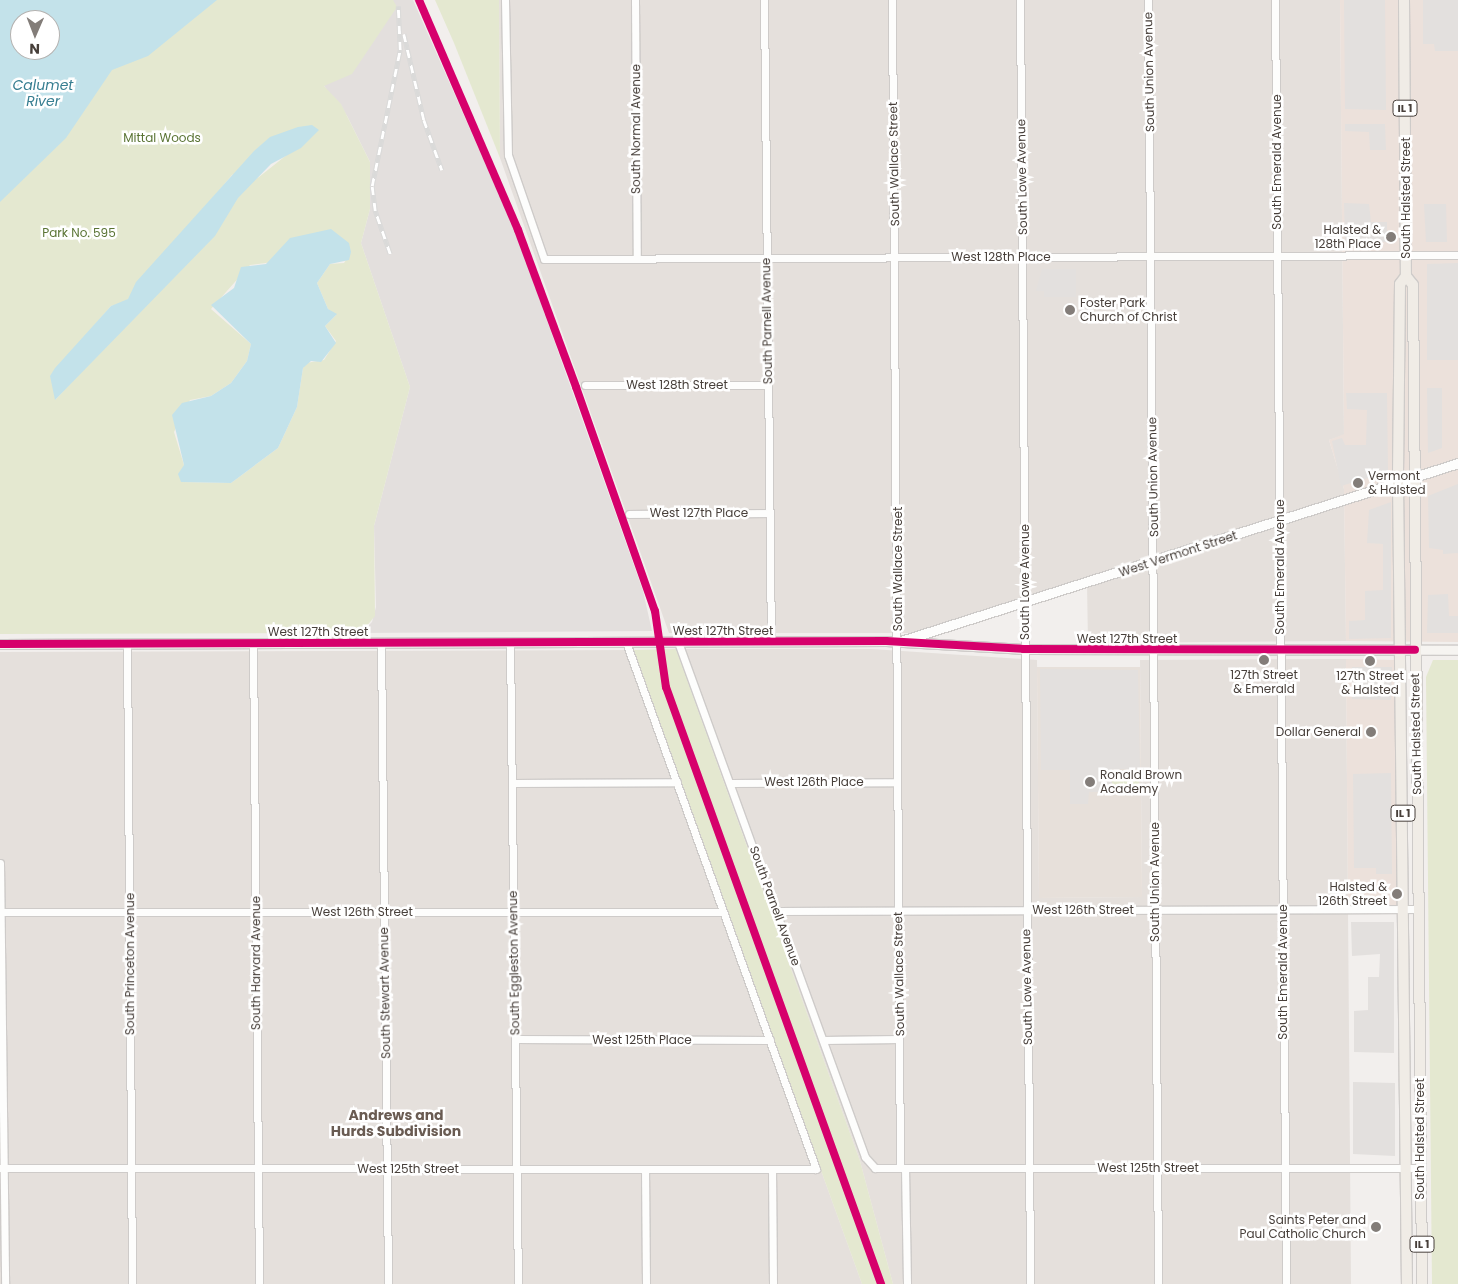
<!DOCTYPE html>
<style>
body{margin:0}
#map{position:relative;width:1458px;height:1284px;overflow:hidden;background:#f2efed;font-family:Poppins,sans-serif}
div>[style]{position:absolute}
[style*='--x']{left:calc(var(--x)*1px);top:calc(var(--y)*1px);width:calc(var(--w)*1px);rotate:calc(var(--a)*1deg)}
.residential>*{inset:0;background:#e5e0dc}
.commercial>*{inset:0;background:#ece1db}
.industrial>*{inset:0;background:#e3dfdd}
.education>*{inset:0;background:#e7e0da}
.green>*{inset:0;background:#e4e8d0}
.parking>*{inset:0;background:#e3e0de}
.water>*{inset:0;background:#c3e2ea}
.roads{filter:drop-shadow(1px 0 #cecbc9) drop-shadow(-1px 0 #cecbc9) drop-shadow(0 1px #cecbc9) drop-shadow(0 -1px #cecbc9)}
.minor>*{height:7px;margin:-3.5px;padding:0 3.5px;transform-origin:3.5px;border-radius:3.5px;background:#fdfdfc}
.tertiary>*{height:9px;margin:-4.5px;padding:0 4.5px;transform-origin:4.5px;border-radius:4.5px;background:#fdfdfc}
.secondary>*{height:9px;margin:-4.5px;padding:0 4.5px;transform-origin:4.5px;border-radius:4.5px;background:#f6f4f1}
.primary>*{height:10px;margin:-5px;padding:0 5px;transform-origin:5px;border-radius:5px;background:#f0ece6}
.rail>*{height:4.5px;margin-top:-2.25px;transform-origin:0;background:repeating-linear-gradient(90deg,#fff 0 8px,#dadad9 0 16px);box-sizing:border-box;border-block:1px solid #dadad9}
.cycleway>*{height:8px;margin:-4px;padding:0 4px;transform-origin:4px;border-radius:4px;background:#d6006c}
.dots>*{width:14px;height:14px;translate:-50% -50%;box-sizing:border-box;border:2px solid #fff;border-radius:50%}
span{translate:-50% -50%;white-space:nowrap;text-align:center;line-height:1.15;-webkit-text-stroke:5px #fff;paint-order:stroke}
.shield-label span{padding:1px 4px;background:#fff;border:1px solid;border-radius:4px;-webkit-text-stroke-width:0}
.shield-label{font-size:11px;color:#473f3a;font-weight:700}
.street-label{font-size:12px;color:#473f3a}
.park-label{font-size:12px;color:#597333}
.poi-label{font-size:12px;color:#473f3a}
.right{translate:-100% -50%;text-align:right}
.left{translate:0 -50%;text-align:left}
.water-label{font-size:14px;color:#377e91;font-style:italic}
.neighbourhood-label{font-size:14px;color:#695b52;font-weight:700}
.north{position:absolute;left:10px;top:10px;width:50px;height:50px;box-sizing:border-box;background:#fff;border:1px solid #b5b2b0;border-radius:50%;rotate:181deg;font-size:14px;font-weight:700;line-height:20px;text-align:center;color:#473f3a}
.north::after{content:'';display:block;margin:auto;width:18px;height:22px;background:#837d79;clip-path:polygon(50% 0,100% 100%,50% 72%,0 100%)}
</style>
<div id="map">
<div class="residential">
<i style="clip-path:polygon(499px 0,1340px 0,1344px 435px,1329px 440px,1344px 489px,1346px 641px,1088px 643px,1087px 584px,930px 633px,669px 633px,500px 158px)"></i>
<i style="clip-path:polygon(676px 649px,872px 649px,1037px 660px,1039px 898px,1142px 897px,1140px 660px,1346px 659px,1351px 1284px,893px 1284px,860px 1161px)"></i>
<i style="clip-path:polygon(633px 650px,862px 1284px,0 1284px,0 652px)"></i>
</div>
<div class="commercial">
<i style="clip-path:polygon(1340px 0,1458px 0,1458px 642px,1346px 641px,1344px 489px,1329px 440px,1344px 434px)"></i>
<i style="clip-path:polygon(1346px 659px,1397px 660px,1398px 909px,1348px 908px)"></i>
</div>
<div class="industrial">
<i style="clip-path:polygon(392px 0,413px 0,517px 236px,643px 591px,652px 631px,361px 633px,372px 622px,376px 607px,374px 526px,410px 387px,361px 243px,370px 209px,370px 162px,347px 116px,318px 78px)"></i>
</div>
<div class="education">
<i style="clip-path:polygon(1037px 667px,1140px 667px,1142px 897px,1039px 898px)"></i>
</div>
<div class="green">
<i style="clip-path:polygon(evenodd,201px 0,393px 0,397px 7px,352px 74px,324px 86px,341px 104px,370px 162px,370px 209px,361px 243px,410px 387px,374px 526px,375px 616px,361px 633px,0 634px,0 176px,121px 58px,201px 0,318px 130px,259px 177px,207px 205px,232px 175px,318px 130px,201px 0,351px 252px,344px 263px,330px 264px,317px 283px,328px 309px,336px 315px,325px 326px,336px 341px,324px 360px,306px 363px,303px 368px,297px 407px,278px 448px,231px 483px,181px 482px,184px 465px,174px 432px,190px 400px,211px 396px,231px 383px,247px 361px,251px 344px,211px 309px,250px 265px,351px 252px,201px 0,157px 293px,149px 300px,55px 400px,71px 352px,111px 306px,157px 293px)"></i>
<i style="clip-path:polygon(435px 0,499px 0,500px 158px,454px 43px)"></i>
<i style="clip-path:polygon(676px 649px,860px 1161px,893px 1284px,862px 1284px,633px 650px)"></i>
<i style="clip-path:polygon(1433px 660px,1458px 660px,1458px 1284px,1432px 1284px,1426px 677px)"></i>
<i style="clip-path:polygon(1112px 772px,1139px 772px,1139px 788px,1112px 788px)"></i>
</div>
<div class="parking">
<i style="clip-path:polygon(1344px 0,1385px 0,1386px 110px,1345px 109px)"></i>
<i style="clip-path:polygon(1423px 0,1458px 0,1458px 51px,1435px 51px,1434px 44px,1423px 44px)"></i>
<i style="clip-path:polygon(1345px 124px,1385px 124px,1386px 150px,1370px 150px,1369px 132px,1345px 131px)"></i>
<i style="clip-path:polygon(1344px 203px,1369px 204px,1371px 222px,1387px 222px,1387px 242px,1345px 243px)"></i>
<i style="clip-path:polygon(1424px 204px,1446px 204px,1447px 242px,1426px 242px)"></i>
<i style="clip-path:polygon(1458px 263px,1458px 360px,1427px 360px,1427px 264px)"></i>
<i style="clip-path:polygon(1042px 269px,1076px 269px,1076px 297px,1044px 297px,1044px 291px,1036px 291px)"></i>
<i style="clip-path:polygon(1427px 388px,1442px 388px,1442px 448px,1428px 453px)"></i>
<i style="clip-path:polygon(1346px 393px,1387px 393px,1388px 472px,1341px 486px,1332px 441px,1342px 438px,1345px 445px,1366px 445px,1367px 410px,1347px 409px)"></i>
<i style="clip-path:polygon(1458px 484px,1458px 553px,1443px 554px,1443px 550px,1429px 548px,1428px 496px)"></i>
<i style="clip-path:polygon(1391px 502px,1391px 638px,1349px 639px,1349px 621px,1365px 620px,1365px 591px,1383px 590px,1383px 544px,1367px 543px,1369px 510px)"></i>
<i style="clip-path:polygon(1448px 594px,1449px 616px,1458px 616px,1458px 633px,1427px 633px,1428px 595px)"></i>
<i style="clip-path:polygon(1352px 667px,1392px 667px,1391px 700px,1352px 699px)"></i>
<i style="clip-path:polygon(1040px 669px,1138px 670px,1140px 769px,1112px 769px,1112px 788px,1107px 792px,1089px 792px,1088px 804px,1070px 804px,1070px 770px,1041px 770px)"></i>
<i style="clip-path:polygon(1391px 773px,1392px 874px,1376px 874px,1376px 868px,1354px 868px,1353px 774px)"></i>
<i style="clip-path:polygon(1351px 922px,1394px 922px,1394px 1053px,1354px 1052px,1354px 1011px,1368px 1010px,1368px 977px,1379px 977px,1380px 954px,1352px 956px)"></i>
<i style="clip-path:polygon(1353px 1082px,1395px 1083px,1395px 1156px,1353px 1154px)"></i>
</div>
<div class="water">
<i style="clip-path:polygon(evenodd,0 0,217px 0,148px 56px,112px 70px,66px 138px,0 202px,0 0,20px 20px,50px 20px,50px 50px,20px 50px,20px 20px)"></i>
<i style="clip-path:polygon(298px 127px,312px 125px,319px 130px,301px 148px,271px 164px,238px 198px,215px 236px,55px 400px,50px 376px,55px 368px,111px 306px,128px 299px,136px 282px,254px 151px,270px 137px)"></i>
<i style="clip-path:polygon(331px 229px,349px 243px,351px 252px,349px 260px,330px 264px,317px 283px,328px 309px,337px 314px,325px 326px,336px 343px,321px 362px,311px 361px,303px 368px,297px 407px,278px 448px,231px 483px,181px 482px,178px 474px,184px 465px,172px 415px,182px 403px,211px 396px,231px 383px,247px 361px,251px 344px,211px 305px,234px 288px,241px 267px,266px 264px,290px 238px)"></i>
</div>
<div class="roads">
<div class="minor">
<i style="--x:505;--y:0;--w:155;--a:88.9"></i>
<i style="--x:508;--y:155;--w:110;--a:70.9"></i>
<i style="--x:544;--y:259;--w:914;--a:-0.25"></i>
<i style="--x:635;--y:0;--w:258;--a:89.6"></i>
<i style="--x:764;--y:0;--w:642;--a:89.38"></i>
<i style="--x:892;--y:0;--w:1168;--a:89.61"></i>
<i style="--x:1020;--y:0;--w:1284;--a:89.55"></i>
<i style="--x:1148;--y:0;--w:1284;--a:89.55"></i>
<i style="--x:1275;--y:0;--w:1284;--a:89.51"></i>
<i style="--x:585;--y:385;--w:183;--a:0"></i>
<i style="--x:629;--y:514;--w:140;--a:-0.4"></i>
<i style="--x:510;--y:642;--w:642;--a:89.29"></i>
<i style="--x:678;--y:642;--w:548;--a:70.04"></i>
<i style="--x:865;--y:1157;--w:15;--a:48"></i>
<i style="--x:875;--y:1168;--w:546;--a:0"></i>
<i style="--x:127;--y:643;--w:641;--a:89.55"></i>
<i style="--x:253;--y:643;--w:641;--a:89.46"></i>
<i style="--x:381;--y:643;--w:641;--a:89.37"></i>
<i style="--x:512;--y:783;--w:165;--a:-0.3"></i>
<i style="--x:730;--y:783;--w:167;--a:-0.3"></i>
<i style="--x:0;--y:863;--w:421;--a:89.3"></i>
<i style="--x:776;--y:911;--w:644;--a:-0.18"></i>
<i style="--x:0;--y:912;--w:723;--a:0"></i>
<i style="--x:515;--y:1039;--w:255;--a:0.2"></i>
<i style="--x:823;--y:1040;--w:76;--a:-0.8"></i>
<i style="--x:0;--y:1168;--w:816;--a:0.07"></i>
<i style="--x:816;--y:1169;--w:560;--a:-109.83"></i>
<i style="--x:905;--y:1168;--w:116;--a:89"></i>
<i style="--x:645;--y:1169;--w:115;--a:89.5"></i>
<i style="--x:772;--y:1169;--w:115;--a:89.5"></i>
</div>
<div class="tertiary">
<i style="--x:901;--y:641;--w:585;--a:-17.72"></i>
</div>
<div class="secondary">
<i style="--x:0;--y:644;--w:886;--a:-0.19"></i>
<i style="--x:886;--y:641;--w:138;--a:3.3"></i>
<i style="--x:1024;--y:649;--w:434;--a:0.1"></i>
</div>
<div class="primary">
<i style="--x:1404;--y:0;--w:276;--a:89.6"></i>
<i style="--x:1406;--y:276;--w:11;--a:52"></i>
<i style="--x:1413;--y:285;--w:999;--a:89.48"></i>
<i style="--x:1406;--y:276;--w:10;--a:127"></i>
<i style="--x:1400;--y:284;--w:197;--a:90.6"></i>
<i style="--x:1398;--y:481;--w:803;--a:89.36"></i>
</div>
</div>
<div class="rail">
<i style="--x:404;--y:34;--w:88;--a:76.9"></i>
<i style="--x:424;--y:120;--w:53;--a:70.2"></i>
<i style="--x:390;--y:254;--w:46;--a:-109.2"></i>
<i style="--x:375;--y:211;--w:25;--a:-97"></i>
<i style="--x:372;--y:186;--w:139;--a:-78.4"></i>
<i style="--x:400;--y:50;--w:44;--a:-92.6"></i>
</div>
<div class="cycleway">
<i style="--x:419;--y:0;--w:250;--a:66.7"></i>
<i style="--x:518;--y:230;--w:167;--a:69.7"></i>
<i style="--x:576;--y:387;--w:238;--a:70.6"></i>
<i style="--x:655;--y:611;--w:77;--a:81.8"></i>
<i style="--x:666;--y:687;--w:635;--a:70.19"></i>
<i style="--x:0;--y:644;--w:886;--a:-0.19"></i>
<i style="--x:886;--y:641;--w:138;--a:3.3"></i>
<i style="--x:1024;--y:649;--w:391;--a:0.1"></i>
</div>
<div class="dots">
<i style="left:1391px;top:237px;background:#837d79"></i>
<i style="left:1070px;top:310px;background:#837d79"></i>
<i style="left:1358px;top:483px;background:#837d79"></i>
<i style="left:1264px;top:660px;background:#837d79"></i>
<i style="left:1370px;top:661px;background:#837d79"></i>
<i style="left:1371px;top:732px;background:#837d79"></i>
<i style="left:1090px;top:782px;background:#837d79"></i>
<i style="left:1397px;top:894px;background:#837d79"></i>
<i style="left:1376px;top:1227px;background:#837d79"></i>
</div>
<div class="shield-label">
<span style="left:1405px;top:108px">IL 1</span>
<span style="left:1403px;top:813px">IL 1</span>
<span style="left:1422px;top:1244px">IL 1</span>
</div>
<div class="street-label">
<span style="left:1149px;top:72px;rotate:-91deg">South Union Avenue</span>
<span style="left:636px;top:129px;rotate:-90deg">South Normal Avenue</span>
<span style="left:1277px;top:162px;rotate:-90deg">South Emerald Avenue</span>
<span style="left:894px;top:164px;rotate:-91deg">South Wallace Street</span>
<span style="left:1022px;top:177px;rotate:-91deg">South Lowe Avenue</span>
<span style="left:1406px;top:198px;rotate:-90deg">South Halsted Street</span>
<span style="left:1001px;top:257px">West 128th Place</span>
<span style="left:767px;top:321px;rotate:-91deg">South Parnell Avenue</span>
<span style="left:677px;top:385px">West 128th Street</span>
<span style="left:1153px;top:477px;rotate:-91deg">South Union Avenue</span>
<span style="left:699px;top:513px">West 127th Place</span>
<span style="left:1178px;top:554px;rotate:-18deg">West Vermont Street</span>
<span style="left:1280px;top:567px;rotate:-90deg">South Emerald Avenue</span>
<span style="left:898px;top:569px;rotate:-90deg">South Wallace Street</span>
<span style="left:1025px;top:582px;rotate:-90deg">South Lowe Avenue</span>
<span style="left:723px;top:631px">West 127th Street</span>
<span style="left:318px;top:632px">West 127th Street</span>
<span style="left:1127px;top:639px">West 127th Street</span>
<span style="left:1416px;top:734px;rotate:-91deg">South Halsted Street</span>
<span style="left:814px;top:782px">West 126th Place</span>
<span style="left:1155px;top:882px;rotate:-90deg">South Union Avenue</span>
<span style="left:775px;top:906px;rotate:70deg">South Parnell Avenue</span>
<span style="left:1083px;top:910px">West 126th Street</span>
<span style="left:362px;top:912px">West 126th Street</span>
<span style="left:256px;top:963px;rotate:-90deg">South Harvard Avenue</span>
<span style="left:514px;top:963px;rotate:-91deg">South Eggleston Avenue</span>
<span style="left:130px;top:964px;rotate:-90deg">South Princeton Avenue</span>
<span style="left:1283px;top:972px;rotate:-90deg">South Emerald Avenue</span>
<span style="left:899px;top:974px;rotate:-91deg">South Wallace Street</span>
<span style="left:1027px;top:987px;rotate:-91deg">South Lowe Avenue</span>
<span style="left:385px;top:993px;rotate:-91deg">South Stewart Avenue</span>
<span style="left:642px;top:1040px">West 125th Place</span>
<span style="left:1420px;top:1139px;rotate:-90deg">South Halsted Street</span>
<span style="left:1148px;top:1168px">West 125th Street</span>
<span style="left:408px;top:1169px">West 125th Street</span>
</div>
<div class="park-label">
<span style="left:162px;top:138px">Mittal Woods</span>
<span style="left:79px;top:233px">Park No. 595</span>
</div>
<div class="poi-label">
<span class="right" style="left:1381px;top:237px">Halsted &amp;<br>128th Place</span>
<span class="left" style="left:1080px;top:310px">Foster Park<br>Church of Christ</span>
<span class="left" style="left:1368px;top:483px">Vermont<br>&amp; Halsted</span>
<span style="left:1264px;top:682px">127th Street<br>&amp; Emerald</span>
<span style="left:1370px;top:683px">127th Street<br>&amp; Halsted</span>
<span class="right" style="left:1361px;top:732px">Dollar General</span>
<span class="left" style="left:1100px;top:782px">Ronald Brown<br>Academy</span>
<span class="right" style="left:1387px;top:894px">Halsted &amp;<br>126th Street</span>
<span class="right" style="left:1366px;top:1227px">Saints Peter and<br>Paul Catholic Church</span>
</div>
<div class="water-label">
<span style="left:43px;top:93px">Calumet<br>River</span>
</div>
<div class="neighbourhood-label">
<span style="left:396px;top:1123px">Andrews and<br>Hurds Subdivision</span>
</div>
<div class="north">N</div>
</div>
